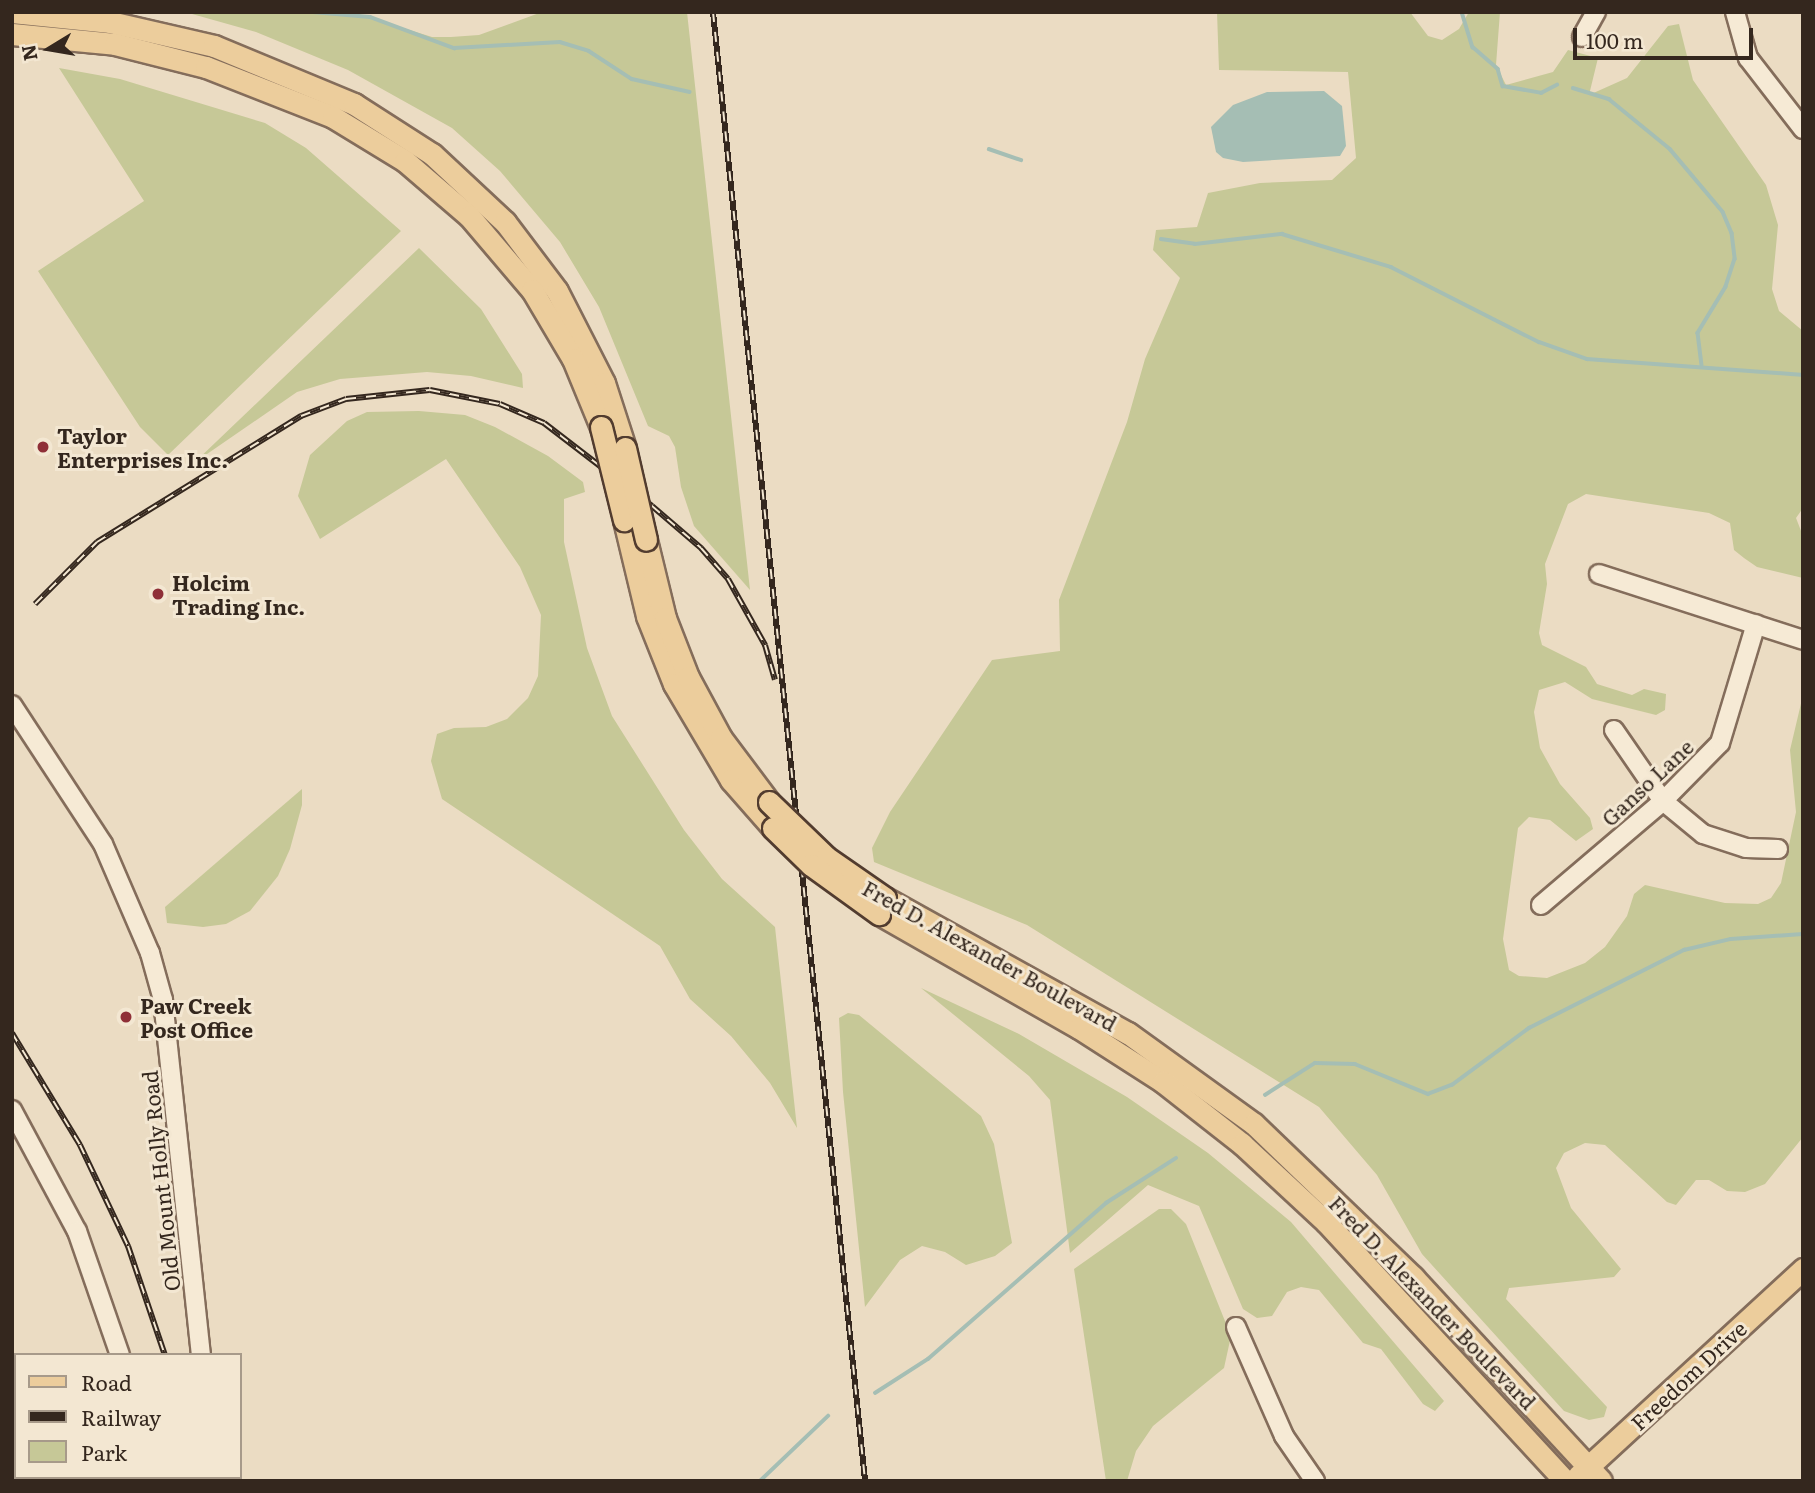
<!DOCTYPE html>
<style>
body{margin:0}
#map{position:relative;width:1815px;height:1493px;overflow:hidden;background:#ebdcc3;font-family:Literata,serif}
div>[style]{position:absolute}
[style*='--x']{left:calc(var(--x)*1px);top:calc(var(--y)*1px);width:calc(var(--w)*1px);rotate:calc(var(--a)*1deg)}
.green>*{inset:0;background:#c6c897}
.water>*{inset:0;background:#a5beb4}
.stream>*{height:3.5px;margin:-1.75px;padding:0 1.75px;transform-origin:1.75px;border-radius:1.75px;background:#a5beb4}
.roads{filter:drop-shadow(2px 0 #846d5b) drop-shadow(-2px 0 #846d5b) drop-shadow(0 2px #846d5b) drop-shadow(0 -2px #846d5b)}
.minor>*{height:18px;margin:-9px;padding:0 9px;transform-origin:9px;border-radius:9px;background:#f6ead5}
.major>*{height:21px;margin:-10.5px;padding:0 10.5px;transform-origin:10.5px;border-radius:10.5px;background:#eccd9c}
.rail>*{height:6px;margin-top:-3px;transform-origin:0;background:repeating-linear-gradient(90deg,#f3e7d2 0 10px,#34271e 0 20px);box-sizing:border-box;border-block:2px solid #34271e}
.bridges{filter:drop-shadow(2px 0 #523c2f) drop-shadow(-2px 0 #523c2f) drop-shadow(0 2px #523c2f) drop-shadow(0 -2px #523c2f)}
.major-bridge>*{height:21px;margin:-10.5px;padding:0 10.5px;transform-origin:10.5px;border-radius:10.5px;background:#eccd9c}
.dots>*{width:19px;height:19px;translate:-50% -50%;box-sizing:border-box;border:4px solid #f3e7d2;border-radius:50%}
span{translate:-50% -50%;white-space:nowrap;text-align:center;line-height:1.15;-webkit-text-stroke:6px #f3e7d2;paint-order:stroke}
.poi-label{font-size:21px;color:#34271e;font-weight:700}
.left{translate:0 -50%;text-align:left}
.street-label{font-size:21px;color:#34271e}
.frame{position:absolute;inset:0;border:14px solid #34271e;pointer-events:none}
.legend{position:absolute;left:14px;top:1353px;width:228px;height:126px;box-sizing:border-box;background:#f3e7d2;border:2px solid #a79a8a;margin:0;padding:9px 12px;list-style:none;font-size:21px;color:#34271e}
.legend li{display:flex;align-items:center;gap:14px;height:35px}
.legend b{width:35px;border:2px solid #a79a8a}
.north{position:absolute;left:14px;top:14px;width:70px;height:70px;-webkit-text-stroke:5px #f3e7d2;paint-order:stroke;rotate:259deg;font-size:19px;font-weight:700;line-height:28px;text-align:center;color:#34271e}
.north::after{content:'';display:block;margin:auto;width:24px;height:32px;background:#34271e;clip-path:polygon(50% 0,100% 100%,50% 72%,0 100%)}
.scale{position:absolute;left:1573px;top:28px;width:180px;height:32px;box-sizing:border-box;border:4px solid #34271e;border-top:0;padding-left:9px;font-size:21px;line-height:24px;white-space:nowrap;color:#34271e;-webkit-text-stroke:5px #f3e7d2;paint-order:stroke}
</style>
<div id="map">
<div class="green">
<i style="clip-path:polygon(185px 12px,352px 12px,432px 37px,451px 37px,479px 35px,542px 12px,687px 12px,750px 590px,694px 526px,681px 487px,675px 447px,669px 436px,648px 426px,599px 307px,560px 242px,500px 171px,452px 128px,348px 70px,256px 32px)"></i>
<i style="clip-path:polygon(1217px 12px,1410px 12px,1428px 36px,1442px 40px,1459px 29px,1469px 12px,1500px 12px,1496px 65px,1506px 85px,1553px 72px,1568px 50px,1598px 58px,1589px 95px,1627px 78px,1668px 26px,1679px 24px,1693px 80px,1766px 185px,1778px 225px,1772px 289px,1779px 311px,1803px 331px,1803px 508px,1796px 518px,1803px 536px,1803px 578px,1757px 567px,1744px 558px,1734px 550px,1730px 523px,1709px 513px,1586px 494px,1568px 504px,1545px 564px,1547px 584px,1539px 633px,1542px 645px,1586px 667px,1597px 684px,1632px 695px,1644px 689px,1666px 694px,1665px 710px,1656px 715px,1592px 699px,1565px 682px,1539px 690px,1534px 712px,1540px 748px,1560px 784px,1590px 818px,1593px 829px,1576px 841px,1550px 820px,1529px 817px,1518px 828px,1503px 939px,1509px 970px,1519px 976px,1547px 978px,1585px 963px,1605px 947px,1627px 916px,1634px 894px,1645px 885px,1725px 903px,1758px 904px,1771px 898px,1781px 883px,1796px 812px,1790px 750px,1803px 695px,1803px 1137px,1765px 1184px,1745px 1192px,1727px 1191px,1709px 1180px,1696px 1180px,1676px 1205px,1667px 1202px,1605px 1145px,1585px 1143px,1564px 1153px,1556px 1168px,1571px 1208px,1621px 1269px,1614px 1277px,1509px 1288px,1506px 1299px,1607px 1407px,1604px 1417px,1589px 1420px,1564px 1411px,1422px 1254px,1377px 1175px,1319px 1107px,1027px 925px,874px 862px,872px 848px,890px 812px,992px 660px,1060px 651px,1059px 600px,1127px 422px,1145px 359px,1180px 278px,1153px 250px,1156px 230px,1197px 227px,1208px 193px,1260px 183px,1332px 180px,1356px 158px,1348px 72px,1219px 70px)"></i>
<i style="clip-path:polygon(59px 68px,120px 79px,265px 123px,306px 148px,401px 231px,168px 455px,140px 427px,38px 271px,144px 201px)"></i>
<i style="clip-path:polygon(419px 248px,481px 309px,522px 374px,523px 388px,471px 376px,427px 372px,340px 379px,297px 392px,194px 463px)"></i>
<i style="clip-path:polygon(419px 411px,465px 415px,495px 427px,548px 456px,583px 482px,585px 492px,564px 499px,564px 542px,587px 648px,612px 716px,684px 830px,722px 879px,775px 927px,797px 1128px,770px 1083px,731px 1036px,690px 999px,660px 946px,442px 799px,431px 761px,437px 734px,454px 728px,486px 727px,507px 719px,528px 698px,538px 676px,541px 615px,520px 567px,446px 459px,320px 539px,298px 496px,310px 455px,347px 421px,367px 412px)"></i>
<i style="clip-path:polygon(302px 789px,302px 805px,290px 849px,278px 876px,250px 911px,226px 924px,203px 927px,167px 923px,165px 907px)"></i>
<i style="clip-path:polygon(921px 988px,1019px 1034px,1127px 1097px,1208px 1153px,1291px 1222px,1444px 1401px,1435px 1411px,1423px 1404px,1381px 1349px,1363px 1343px,1319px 1290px,1301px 1287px,1287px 1292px,1272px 1316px,1257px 1318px,1243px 1309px,1199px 1206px,1148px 1185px,1070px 1253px,1050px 1100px,1029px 1076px)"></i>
<i style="clip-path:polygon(848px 1013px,859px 1015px,981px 1116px,994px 1144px,1012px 1243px,995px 1256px,966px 1265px,945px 1252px,922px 1246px,900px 1260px,865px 1307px,843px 1092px,839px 1018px)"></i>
<i style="clip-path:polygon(1159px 1209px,1171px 1209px,1186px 1224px,1231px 1336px,1224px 1368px,1153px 1426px,1136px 1451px,1127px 1481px,1106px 1481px,1074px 1269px)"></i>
</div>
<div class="water">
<i style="clip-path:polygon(1324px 91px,1342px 106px,1346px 146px,1340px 156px,1243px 162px,1223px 158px,1216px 152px,1211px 127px,1233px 105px,1267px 92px)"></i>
</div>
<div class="stream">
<i style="--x:313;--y:12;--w:57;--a:5"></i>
<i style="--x:370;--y:17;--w:90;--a:20.3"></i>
<i style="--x:454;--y:48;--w:106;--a:-3.2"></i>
<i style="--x:560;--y:42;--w:30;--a:17"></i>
<i style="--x:589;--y:51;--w:51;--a:33.1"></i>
<i style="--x:632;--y:79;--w:59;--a:12.6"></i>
<i style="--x:1462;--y:12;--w:37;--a:73"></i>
<i style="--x:1473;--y:47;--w:33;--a:41"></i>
<i style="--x:1498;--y:69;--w:18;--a:74"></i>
<i style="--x:1503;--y:86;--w:39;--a:10"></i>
<i style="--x:1541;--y:93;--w:18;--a:-27"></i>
<i style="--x:1573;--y:88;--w:38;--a:17"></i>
<i style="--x:1609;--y:99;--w:79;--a:39.3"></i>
<i style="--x:1670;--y:149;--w:82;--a:49.9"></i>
<i style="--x:1723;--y:212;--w:23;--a:67"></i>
<i style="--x:1732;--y:233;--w:26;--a:83"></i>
<i style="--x:1735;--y:259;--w:29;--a:108"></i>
<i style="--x:1726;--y:287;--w:54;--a:121.3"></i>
<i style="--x:1698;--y:333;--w:32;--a:83"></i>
<i style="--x:989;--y:149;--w:34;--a:19"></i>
<i style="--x:1161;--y:239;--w:34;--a:8"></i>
<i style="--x:1195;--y:244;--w:88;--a:-6.6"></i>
<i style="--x:1282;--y:234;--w:114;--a:16.8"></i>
<i style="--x:1391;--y:267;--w:166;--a:26.9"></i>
<i style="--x:1539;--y:342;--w:51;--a:19.5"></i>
<i style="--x:1587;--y:359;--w:217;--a:4.2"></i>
<i style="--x:1265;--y:1095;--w:59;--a:-32.6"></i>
<i style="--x:1315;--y:1063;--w:40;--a:1.4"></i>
<i style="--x:1355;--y:1064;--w:79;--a:22.3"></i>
<i style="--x:1428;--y:1094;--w:26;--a:-21"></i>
<i style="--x:1452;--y:1085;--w:96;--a:-36.5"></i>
<i style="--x:1529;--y:1028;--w:174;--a:-26.7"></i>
<i style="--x:1684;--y:950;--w:48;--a:-13.2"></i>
<i style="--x:1731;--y:939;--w:72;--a:-4"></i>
<i style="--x:875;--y:1393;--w:63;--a:-32.7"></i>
<i style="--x:928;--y:1359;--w:237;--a:-41.2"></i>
<i style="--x:1106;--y:1203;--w:83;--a:-32.7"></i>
<i style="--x:760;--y:1481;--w:94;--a:-43.7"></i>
</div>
<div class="roads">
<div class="minor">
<i style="--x:1735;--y:12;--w:48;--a:74.2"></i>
<i style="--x:1748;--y:58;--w:90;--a:52.2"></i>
<i style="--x:1582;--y:37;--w:29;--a:-61"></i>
<i style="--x:1599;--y:574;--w:214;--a:17.9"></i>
<i style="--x:12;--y:705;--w:166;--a:56.8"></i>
<i style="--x:103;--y:844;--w:119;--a:66.7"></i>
<i style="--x:150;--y:953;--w:49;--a:74.5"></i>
<i style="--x:163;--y:1000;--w:357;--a:83.9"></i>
<i style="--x:1614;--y:730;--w:86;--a:55.4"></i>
<i style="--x:1663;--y:801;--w:52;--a:39.5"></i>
<i style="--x:1703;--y:834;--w:45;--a:18"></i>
<i style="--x:1746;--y:848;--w:32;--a:2"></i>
<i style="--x:1541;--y:905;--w:160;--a:-40.4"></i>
<i style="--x:1663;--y:801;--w:81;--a:-45.5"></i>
<i style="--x:1720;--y:743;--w:124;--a:-73.2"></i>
<i style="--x:12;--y:1110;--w:137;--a:61.8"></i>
<i style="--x:77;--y:1231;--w:131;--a:70.9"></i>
<i style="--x:1236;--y:1327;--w:119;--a:66.2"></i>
<i style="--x:1284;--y:1436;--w:55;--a:55.4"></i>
<i style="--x:149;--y:1477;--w:4;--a:76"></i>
<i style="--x:217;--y:1477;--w:4;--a:90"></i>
</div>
<div class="major">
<i style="--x:12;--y:12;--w:99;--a:5.8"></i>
<i style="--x:110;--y:22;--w:107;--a:13"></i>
<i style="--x:214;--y:46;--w:152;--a:22.5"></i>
<i style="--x:354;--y:104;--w:93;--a:32.7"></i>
<i style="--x:432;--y:154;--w:100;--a:43"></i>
<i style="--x:505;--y:222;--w:86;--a:53"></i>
<i style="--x:557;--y:291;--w:103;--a:62.9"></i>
<i style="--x:604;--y:383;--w:68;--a:72.1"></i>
<i style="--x:12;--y:34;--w:103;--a:5.5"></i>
<i style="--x:115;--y:44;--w:94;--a:14.2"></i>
<i style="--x:206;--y:67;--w:136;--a:21.5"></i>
<i style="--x:333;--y:117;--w:84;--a:31.4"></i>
<i style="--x:405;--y:161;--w:84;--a:40.7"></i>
<i style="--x:469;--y:216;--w:97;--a:49.6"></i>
<i style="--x:532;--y:290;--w:80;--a:59.3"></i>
<i style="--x:573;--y:359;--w:74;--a:67.6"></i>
<i style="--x:624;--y:520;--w:99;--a:76.5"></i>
<i style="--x:647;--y:616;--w:73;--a:68.3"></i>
<i style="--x:674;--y:684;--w:112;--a:59.3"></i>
<i style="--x:731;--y:780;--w:64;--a:48.8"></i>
<i style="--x:646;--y:540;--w:80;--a:76.3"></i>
<i style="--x:665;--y:618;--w:63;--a:68.7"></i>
<i style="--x:688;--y:677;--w:69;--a:61.6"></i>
<i style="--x:721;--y:738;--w:80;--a:53.1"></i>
<i style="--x:885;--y:898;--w:278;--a:29.1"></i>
<i style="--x:1128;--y:1033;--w:155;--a:35.8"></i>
<i style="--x:1254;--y:1124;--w:221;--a:43.9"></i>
<i style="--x:1413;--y:1277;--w:277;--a:47.3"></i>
<i style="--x:879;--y:914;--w:230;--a:29.7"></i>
<i style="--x:1079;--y:1028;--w:100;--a:32.7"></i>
<i style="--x:1163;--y:1082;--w:100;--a:38.1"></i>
<i style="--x:1242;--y:1144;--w:115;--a:42.9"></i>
<i style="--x:1326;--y:1222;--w:352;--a:47.3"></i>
<i style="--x:1578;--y:1476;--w:306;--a:-42.6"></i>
</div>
</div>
<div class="rail">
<i style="--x:713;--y:12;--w:1477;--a:84.09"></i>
<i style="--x:35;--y:604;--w:88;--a:-45"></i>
<i style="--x:97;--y:542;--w:240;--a:-31.7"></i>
<i style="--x:301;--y:416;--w:48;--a:-20.7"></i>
<i style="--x:346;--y:399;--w:84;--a:-6.1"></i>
<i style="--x:430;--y:390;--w:71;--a:11.3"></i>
<i style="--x:500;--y:404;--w:48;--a:23.4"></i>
<i style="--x:544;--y:423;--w:136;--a:37.5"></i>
<i style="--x:652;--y:506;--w:65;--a:40.6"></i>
<i style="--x:701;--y:548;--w:41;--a:48.9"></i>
<i style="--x:728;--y:579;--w:76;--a:60.7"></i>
<i style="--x:765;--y:645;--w:36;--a:74"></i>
<i style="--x:12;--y:1033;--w:131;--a:58.7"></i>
<i style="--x:80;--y:1145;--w:112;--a:64.6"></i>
<i style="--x:128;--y:1246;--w:115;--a:71.3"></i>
<i style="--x:193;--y:1477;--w:4;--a:90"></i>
</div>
<div class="bridges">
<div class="major-bridge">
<i style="--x:601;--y:427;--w:96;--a:76.1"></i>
<i style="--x:625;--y:448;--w:94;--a:77.1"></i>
<i style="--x:769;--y:802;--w:79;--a:44"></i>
<i style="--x:826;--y:857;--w:72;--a:34.8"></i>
<i style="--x:773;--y:828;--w:53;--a:44.2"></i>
<i style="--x:811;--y:865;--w:84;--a:35.8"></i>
</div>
</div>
<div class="dots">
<i style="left:43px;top:447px;background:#8f2f37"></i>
<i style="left:158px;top:594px;background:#8f2f37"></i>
<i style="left:126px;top:1017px;background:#8f2f37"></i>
</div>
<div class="poi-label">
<span class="left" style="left:57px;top:447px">Taylor<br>Enterprises Inc.</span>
<span class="left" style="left:172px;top:594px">Holcim<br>Trading Inc.</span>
<span class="left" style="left:140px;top:1017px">Paw Creek<br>Post Office</span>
</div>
<div class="street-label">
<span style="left:1647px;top:782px;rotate:-43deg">Ganso Lane</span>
<span style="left:990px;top:955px;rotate:29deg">Fred D. Alexander Boulevard</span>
<span style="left:160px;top:1181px;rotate:-96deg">Old Mount Holly Road</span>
<span style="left:1433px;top:1302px;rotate:46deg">Fred D. Alexander Boulevard</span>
<span style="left:1688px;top:1375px;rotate:-43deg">Freedom Drive</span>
</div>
<div class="frame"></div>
<ul class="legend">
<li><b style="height:9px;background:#eccd9c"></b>Road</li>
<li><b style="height:9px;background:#34271e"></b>Railway</li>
<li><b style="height:19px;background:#c6c897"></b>Park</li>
</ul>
<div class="north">N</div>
<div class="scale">100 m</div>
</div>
